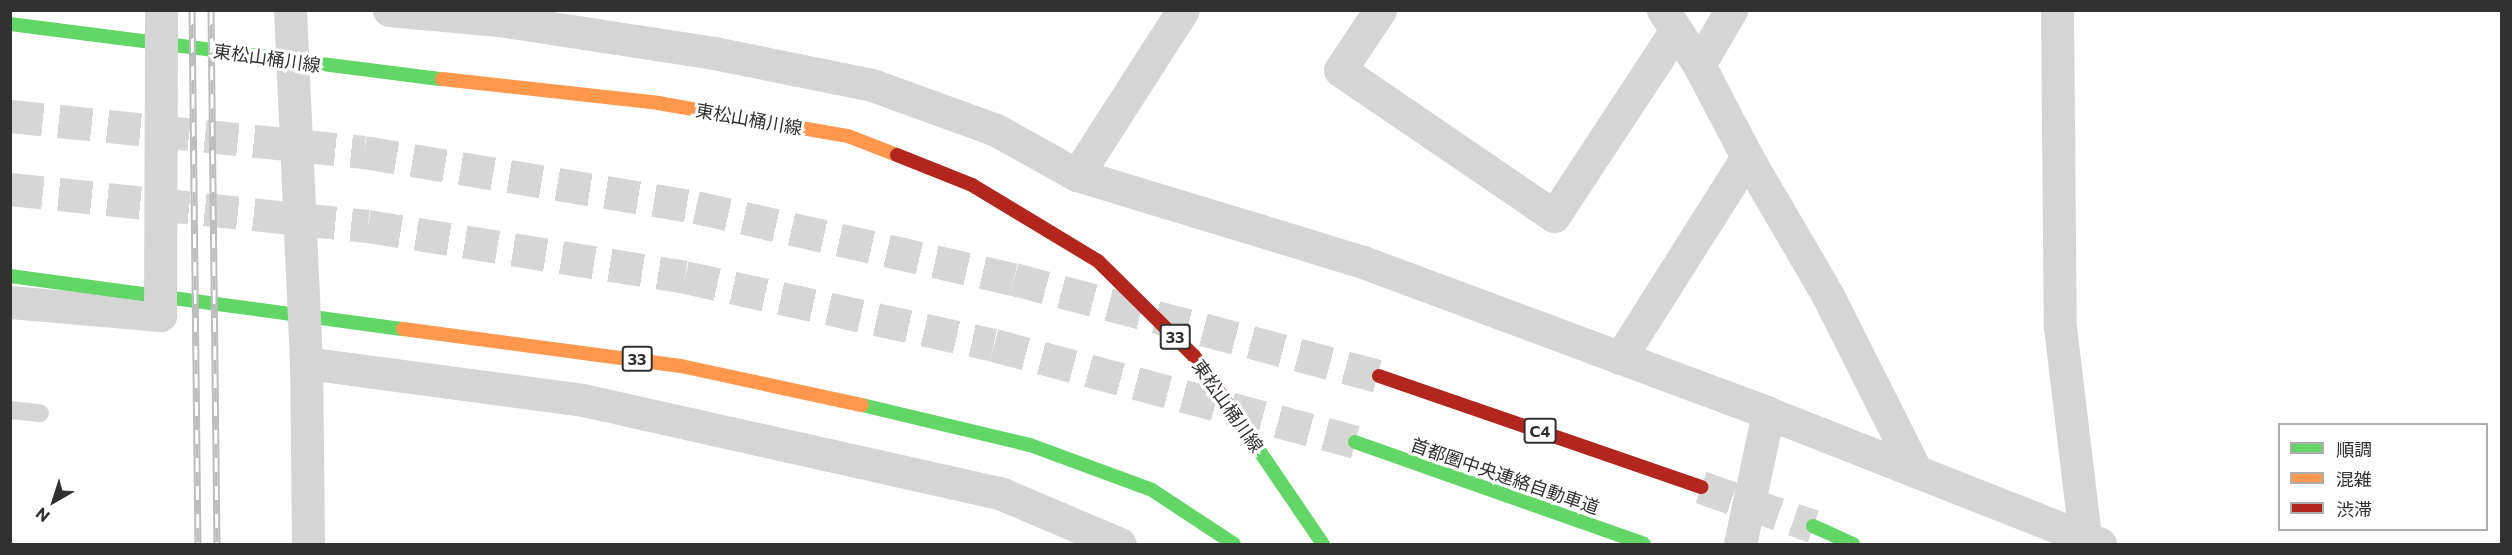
<!DOCTYPE html>
<meta charset="utf-8">
<style>
body{margin:0}
#map{position:relative;width:2512px;height:555px;overflow:hidden;background:#fff;font-family:Commissioner,"Noto Sans JP",sans-serif}
div>[style]{position:absolute}
[style*='--x']{left:calc(var(--x)*1px);top:calc(var(--y)*1px);width:calc(var(--w)*1px);rotate:calc(var(--a)*1deg)}
.highway-tunnel>*{height:33px;margin-top:-16.5px;transform-origin:0;background:repeating-linear-gradient(90deg,#d6d6d6 0 33px,transparent 0 49px)}
.lane>*{height:18px;margin:-9px;padding:0 9px;transform-origin:9px;border-radius:9px;background:#d5d5d5}
.street>*{height:33px;margin:-16.5px;padding:0 16.5px;transform-origin:16.5px;border-radius:16.5px;background:#d5d5d5}
.fast>*{height:14px;margin:-7px;padding:0 7px;transform-origin:7px;border-radius:7px;background:#63d668}
.slow>*{height:14px;margin:-7px;padding:0 7px;transform-origin:7px;border-radius:7px;background:#ff974d}
.jam>*{height:14px;margin:-7px;padding:0 7px;transform-origin:7px;border-radius:7px;background:#b3261e}
.rail>*{height:7px;margin-top:-3.5px;transform-origin:0;background:repeating-linear-gradient(90deg,#fff 0 14px,#bdbdbd 0 28px);box-sizing:border-box;border-block:2px solid #bdbdbd}
.street-bridge>*{height:33px;margin:-16.5px;padding:0 16.5px;transform-origin:16.5px;border-radius:16.5px;background:#d5d5d5}
span{translate:-50% -50%;white-space:nowrap;text-align:center;line-height:1.15;-webkit-text-stroke:6px #fff;paint-order:stroke}
.shield-label span{padding:2px 4px;background:#fff;border:2px solid;border-radius:4px;-webkit-text-stroke-width:0}
.shield-label{font-size:16px;color:#313131;font-weight:700}
.street-label{font-size:18px;color:#313131}
.frame{position:absolute;inset:0;border:12px solid #313131;pointer-events:none}
.legend{position:absolute;left:2278px;top:423px;width:210px;height:108px;box-sizing:border-box;background:#fff;border:2px solid #adadad;margin:0;padding:8px 10px;list-style:none;font-size:18px;color:#313131}
.legend li{display:flex;align-items:center;gap:12px;height:30px}
.legend b{width:30px;border:2px solid #adadad}
.north{position:absolute;left:24px;top:471px;width:60px;height:60px;-webkit-text-stroke:4px #fff;paint-order:stroke;rotate:219deg;font-size:16px;font-weight:700;line-height:24px;text-align:center;color:#313131}
.north::after{content:'';display:block;margin:auto;width:21px;height:27px;background:#313131;clip-path:polygon(50% 0,100% 100%,50% 72%,0 100%)}
</style>
<div id="map">
<div class="highway-tunnel">
<i style="--x:10;--y:116;--w:356;--a:5.8"></i>
<i style="--x:364;--y:152;--w:337;--a:9.4"></i>
<i style="--x:696;--y:207;--w:326;--a:12.8"></i>
<i style="--x:1014;--y:279;--w:378;--a:14.9"></i>
<i style="--x:10;--y:189;--w:360;--a:5.9"></i>
<i style="--x:368;--y:226;--w:321;--a:9.1"></i>
<i style="--x:685;--y:277;--w:316;--a:12.4"></i>
<i style="--x:994;--y:345;--w:374;--a:15"></i>
<i style="--x:1701;--y:487;--w:119;--a:19.2"></i>
</div>
<div class="lane">
<i style="--x:10;--y:410;--w:30;--a:6"></i>
</div>
<div class="street">
<i style="--x:389;--y:10;--w:110;--a:5.2"></i>
<i style="--x:499;--y:20;--w:218;--a:8.7"></i>
<i style="--x:714;--y:53;--w:161;--a:11.4"></i>
<i style="--x:872;--y:85;--w:132;--a:19.9"></i>
<i style="--x:996;--y:130;--w:93;--a:29.1"></i>
<i style="--x:1077;--y:175;--w:299;--a:16.9"></i>
<i style="--x:1363;--y:262;--w:432;--a:20.4"></i>
<i style="--x:1768;--y:413;--w:357;--a:21.5"></i>
<i style="--x:1380;--y:10;--w:72;--a:123.7"></i>
<i style="--x:1340;--y:70;--w:259;--a:34.3"></i>
<i style="--x:1554;--y:216;--w:220;--a:-56.7"></i>
<i style="--x:1663;--y:10;--w:66;--a:56.8"></i>
<i style="--x:1699;--y:65;--w:104;--a:62.4"></i>
<i style="--x:1747;--y:157;--w:159;--a:59.7"></i>
<i style="--x:1827;--y:294;--w:198;--a:63.3"></i>
<i style="--x:2057;--y:10;--w:317;--a:89.5"></i>
<i style="--x:2060;--y:327;--w:212;--a:83.2"></i>
<i style="--x:1699;--y:65;--w:64;--a:-59.8"></i>
<i style="--x:1077;--y:175;--w:196;--a:-57.3"></i>
<i style="--x:10;--y:302;--w:151;--a:5"></i>
<i style="--x:1620;--y:358;--w:238;--a:-57.7"></i>
<i style="--x:308;--y:544;--w:181;--a:-90.6"></i>
<i style="--x:306;--y:363;--w:279;--a:7.6"></i>
<i style="--x:583;--y:400;--w:429;--a:12.6"></i>
<i style="--x:1002;--y:494;--w:128;--a:23"></i>
</div>
<div class="fast">
<i style="--x:10;--y:24;--w:435;--a:7.3"></i>
<i style="--x:10;--y:276;--w:397;--a:7.7"></i>
<i style="--x:1226;--y:402;--w:172;--a:55.7"></i>
<i style="--x:862;--y:405;--w:173;--a:13.4"></i>
<i style="--x:1030;--y:445;--w:130;--a:20.2"></i>
<i style="--x:1152;--y:490;--w:98;--a:33.4"></i>
<i style="--x:1355;--y:442;--w:306;--a:19.4"></i>
<i style="--x:1813;--y:526;--w:44;--a:24.2"></i>
</div>
<div class="slow">
<i style="--x:442;--y:79;--w:217;--a:6.3"></i>
<i style="--x:658;--y:103;--w:193;--a:9.9"></i>
<i style="--x:848;--y:136;--w:53;--a:21.2"></i>
<i style="--x:403;--y:329;--w:280;--a:7.6"></i>
<i style="--x:681;--y:366;--w:185;--a:12.2"></i>
</div>
<div class="jam">
<i style="--x:897;--y:155;--w:81;--a:21.8"></i>
<i style="--x:972;--y:185;--w:147;--a:31.1"></i>
<i style="--x:1098;--y:261;--w:135;--a:44.7"></i>
<i style="--x:1194;--y:356;--w:56;--a:55.2"></i>
<i style="--x:1379;--y:376;--w:341;--a:19"></i>
</div>
<div class="rail">
<i style="--x:192;--y:10;--w:534;--a:89.36"></i>
<i style="--x:211;--y:10;--w:534;--a:89.36"></i>
</div>
<div class="street-bridge">
<i style="--x:290;--y:10;--w:353;--a:87.4"></i>
<i style="--x:160;--y:315;--w:305;--a:-89.8"></i>
<i style="--x:1740;--y:544;--w:134;--a:-77.9"></i>
</div>
<div class="shield-label">
<span style="left:1175px;top:337px">33</span>
<span style="left:637px;top:359px">33</span>
<span style="left:1540px;top:431px">C4</span>
</div>
<div class="street-label">
<span style="left:267px;top:58px;rotate:8deg">東松山桶川線</span>
<span style="left:749px;top:119px;rotate:10deg">東松山桶川線</span>
<span style="left:1228px;top:406px;rotate:55deg">東松山桶川線</span>
<span style="left:1505px;top:476px;rotate:19deg">首都圏中央連絡自動車道</span>
</div>
<div class="frame"></div>
<ul class="legend">
<li><b style="height:8px;background:#63d668"></b>順調</li>
<li><b style="height:8px;background:#ff974d"></b>混雑</li>
<li><b style="height:8px;background:#b3261e"></b>渋滞</li>
</ul>
<div class="north">N</div>
</div>
